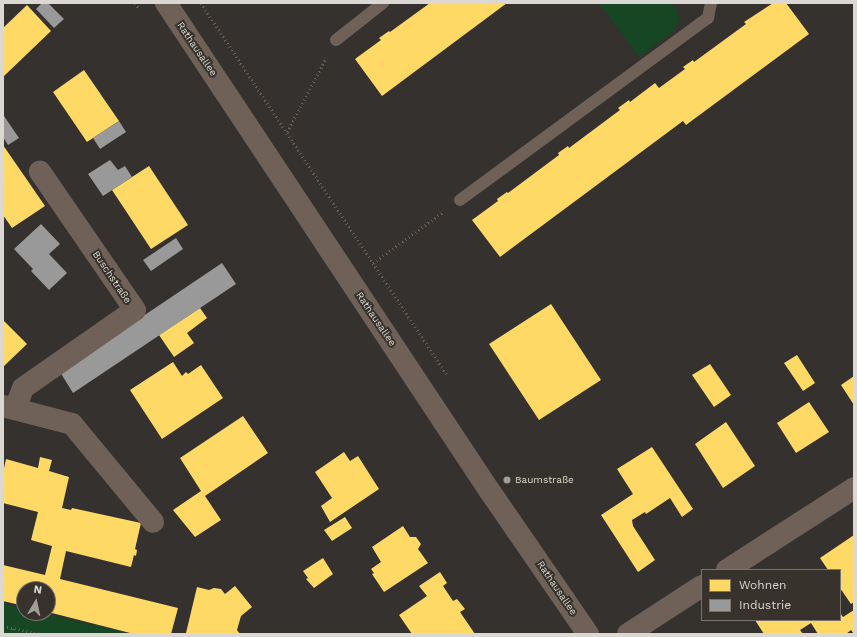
<!DOCTYPE html>
<meta charset="utf-8">
<style>
body{margin:0}
#map{position:relative;width:857px;height:637px;overflow:hidden;background:#34312e;font-family:"Work Sans",sans-serif}
div>[style]{position:absolute}
[style*='--x']{left:calc(var(--x)*1px);top:calc(var(--y)*1px);width:calc(var(--w)*1px);rotate:calc(var(--a)*1deg)}
.green>*{inset:0;background:#174624}
.homes>*{inset:0;background:#ffd966}
.industry>*{inset:0;background:#999}
.path>*{height:2.5px;margin-top:-1.25px;transform-origin:0;background:repeating-linear-gradient(90deg,#6a6058 0 1px,transparent 0 4px)}
.service>*{height:12px;margin:-6px;padding:0 6px;transform-origin:6px;border-radius:6px;background:#6f6157}
.minor>*{height:22px;margin:-11px;padding:0 11px;transform-origin:11px;border-radius:11px;background:#6f6157}
.tertiary>*{height:22px;margin:-11px;padding:0 11px;transform-origin:11px;border-radius:11px;background:#6f6157}
.dots>*{width:11px;height:11px;translate:-50% -50%;box-sizing:border-box;border:2px solid #37322b;border-radius:50%}
span{translate:-50% -50%;white-space:nowrap;text-align:center;line-height:1.15;-webkit-text-stroke:4px #37322b;paint-order:stroke}
.street-label{font-size:10px;color:#dbd8d3}
.poi-label{font-size:10px;color:#dbd8d3}
.left{translate:0 -50%;text-align:left}
.frame{position:absolute;inset:0;border:4px solid #dbd8d3;pointer-events:none}
.legend{position:absolute;left:701px;top:569px;width:140px;height:52px;box-sizing:border-box;background:#37322b;border:1px solid #79746e;margin:0;padding:5px 7px;list-style:none;font-size:12px;color:#dbd8d3}
.legend li{display:flex;align-items:center;gap:8px;height:20px}
.legend b{width:20px;border:1px solid #79746e}
.north{position:absolute;left:16px;top:581px;width:40px;height:40px;box-sizing:border-box;background:#37322b;border:1px solid #79746e;border-radius:50%;rotate:9deg;font-size:11px;font-weight:700;line-height:16px;text-align:center;color:#dbd8d3}
.north::after{content:'';display:block;margin:auto;width:14px;height:18px;background:#a19e99;clip-path:polygon(50% 0,100% 100%,50% 72%,0 100%)}
</style>
<div id="map">
<div class="green">
<i style="clip-path:polygon(599px 3px,672px 3px,678px 12px,679px 21px,673px 32px,639px 57px)"></i>
<i style="clip-path:polygon(3px 603px,24px 608px,24px 613px,45px 613px,131px 634px,3px 634px)"></i>
</div>
<div class="homes">
<i style="clip-path:polygon(430px 3px,507px 3px,382px 96px,355px 59px,381px 40px,379px 38px,389px 31px,390px 32px)"></i>
<i style="clip-path:polygon(773px 3px,786px 3px,809px 34px,686px 125px,683px 121px,500px 257px,472px 220px,498px 201px,497px 199px,507px 192px,508px 193px,559px 155px,558px 153px,568px 146px,569px 148px,620px 110px,618px 108px,629px 100px,630px 102px,655px 83px,659px 88px,685px 69px,683px 67px,693px 60px,694px 62px,746px 24px,744px 22px)"></i>
<i style="clip-path:polygon(27px 5px,51px 31px,3px 77px,3px 28px)"></i>
<i style="clip-path:polygon(84px 70px,119px 121px,87px 142px,53px 92px)"></i>
<i style="clip-path:polygon(3px 145px,45px 206px,12px 228px,3px 215px)"></i>
<i style="clip-path:polygon(149px 166px,188px 225px,151px 249px,112px 190px)"></i>
<i style="clip-path:polygon(551px 304px,601px 380px,539px 420px,489px 344px)"></i>
<i style="clip-path:polygon(200px 308px,207px 318px,187px 333px,194px 343px,174px 357px,159px 335px)"></i>
<i style="clip-path:polygon(3px 320px,27px 344px,3px 367px)"></i>
<i style="clip-path:polygon(797px 355px,815px 383px,803px 391px,784px 363px)"></i>
<i style="clip-path:polygon(173px 362px,182px 376px,186px 372px,188px 374px,201px 365px,223px 398px,162px 439px,130px 390px)"></i>
<i style="clip-path:polygon(710px 364px,731px 395px,714px 407px,692px 375px)"></i>
<i style="clip-path:polygon(854px 376px,854px 405px,841px 385px)"></i>
<i style="clip-path:polygon(809px 402px,829px 432px,796px 453px,777px 423px)"></i>
<i style="clip-path:polygon(243px 416px,268px 453px,205px 496px,221px 520px,195px 537px,173px 510px,201px 491px,180px 458px)"></i>
<i style="clip-path:polygon(726px 422px,755px 466px,723px 488px,695px 444px)"></i>
<i style="clip-path:polygon(652px 447px,693px 509px,682px 517px,670px 498px,646px 514px,645px 512px,632px 520px,633px 526px,655px 560px,638px 572px,601px 515px,633px 494px,617px 469px)"></i>
<i style="clip-path:polygon(344px 452px,350px 461px,358px 456px,379px 489px,330px 522px,321px 506px,332px 498px,315px 472px)"></i>
<i style="clip-path:polygon(40px 457px,52px 460px,49px 471px,69px 477px,62px 508px,71px 510px,72px 508px,141px 523px,135px 549px,137px 550px,136px 556px,134px 555px,131px 567px,66px 551px,60px 579px,178px 608px,171px 634px,134px 634px,48px 612px,48px 589px,24px 589px,24px 606px,3px 601px,3px 565px,45px 575px,52px 546px,31px 540px,38px 512px,3px 503px,3px 473px,6px 459px,38px 468px)"></i>
<i style="clip-path:polygon(345px 517px,352px 528px,332px 541px,324px 530px)"></i>
<i style="clip-path:polygon(403px 526px,410px 537px,416px 537px,421px 544px,418px 549px,428px 563px,384px 592px,372px 574px,374px 573px,371px 569px,381px 562px,372px 547px)"></i>
<i style="clip-path:polygon(854px 535px,854px 602px,851px 604px,840px 588px,840px 570px,828px 570px,820px 558px)"></i>
<i style="clip-path:polygon(323px 558px,333px 574px,314px 588px,306px 579px,308px 578px,303px 571px)"></i>
<i style="clip-path:polygon(440px 572px,447px 583px,443px 586px,453px 601px,457px 599px,465px 609px,460px 612px,475px 634px,412px 634px,399px 615px,427px 596px,419px 586px)"></i>
<i style="clip-path:polygon(235px 586px,252px 607px,241px 616px,237px 630px,240px 634px,186px 633px,197px 587px,209px 590px,214px 588px,221px 589px,225px 594px)"></i>
<i style="clip-path:polygon(854px 610px,854px 634px,851px 630px,846px 634px,818px 634px,811px 623px,800px 630px,803px 634px,764px 634px,755px 620px,840px 620px,840px 613px,843px 617px)"></i>
</div>
<div class="industry">
<i style="clip-path:polygon(42px 3px,48px 3px,64px 19px,54px 28px,36px 9px)"></i>
<i style="clip-path:polygon(4px 116px,19px 138px,8px 145px,3px 137px)"></i>
<i style="clip-path:polygon(119px 121px,126px 132px,100px 149px,93px 138px)"></i>
<i style="clip-path:polygon(110px 160px,118px 170px,125px 166px,132px 177px,103px 196px,88px 174px)"></i>
<i style="clip-path:polygon(41px 224px,60px 244px,49px 254px,67px 273px,49px 290px,31px 271px,33px 269px,14px 249px)"></i>
<i style="clip-path:polygon(176px 238px,183px 249px,151px 271px,143px 260px)"></i>
<i style="clip-path:polygon(222px 263px,236px 284px,73px 393px,60px 372px)"></i>
</div>
<div class="path">
<i style="--x:135;--y:3;--w:8;--a:50"></i>
<i style="--x:201;--y:3;--w:447;--a:56.5"></i>
<i style="--x:287;--y:132;--w:84;--a:-62.2"></i>
<i style="--x:373;--y:263;--w:87;--a:-36.1"></i>
<i style="--x:3;--y:626;--w:38;--a:12"></i>
<i style="--x:13;--y:634;--w:6;--a:-90"></i>
</div>
<div class="service">
<i style="--x:336;--y:40;--w:60;--a:-38.2"></i>
<i style="--x:460;--y:200;--w:308;--a:-36.3"></i>
<i style="--x:708;--y:18;--w:15;--a:-79"></i>
</div>
<div class="minor">
<i style="--x:3;--y:406;--w:71;--a:14.6"></i>
<i style="--x:72;--y:424;--w:127;--a:50.4"></i>
<i style="--x:15;--y:409;--w:22;--a:-69"></i>
<i style="--x:23;--y:388;--w:136;--a:-34.9"></i>
<i style="--x:135;--y:310;--w:168;--a:-124.5"></i>
<i style="--x:727;--y:570;--w:151;--a:-32.8"></i>
<i style="--x:628;--y:634;--w:88;--a:-33"></i>
</div>
<div class="tertiary">
<i style="--x:166;--y:3;--w:584;--a:56.45"></i>
<i style="--x:489;--y:490;--w:175;--a:55.5"></i>
</div>
<div class="dots">
<i style="left:507px;top:480px;background:#a19e99"></i>
</div>
<div class="street-label">
<span style="left:197px;top:49px;rotate:56deg">Rathausallee</span>
<span style="left:112px;top:277px;rotate:56deg">Buschstraße</span>
<span style="left:376px;top:319px;rotate:56deg">Rathausallee</span>
<span style="left:557px;top:588px;rotate:56deg">Rathausallee</span>
</div>
<div class="poi-label">
<span class="left" style="left:515px;top:480px">Baumstraße</span>
</div>
<div class="frame"></div>
<ul class="legend">
<li><b style="height:11px;background:#ffd966"></b>Wohnen</li>
<li><b style="height:11px;background:#999"></b>Industrie</li>
</ul>
<div class="north">N</div>
</div>
